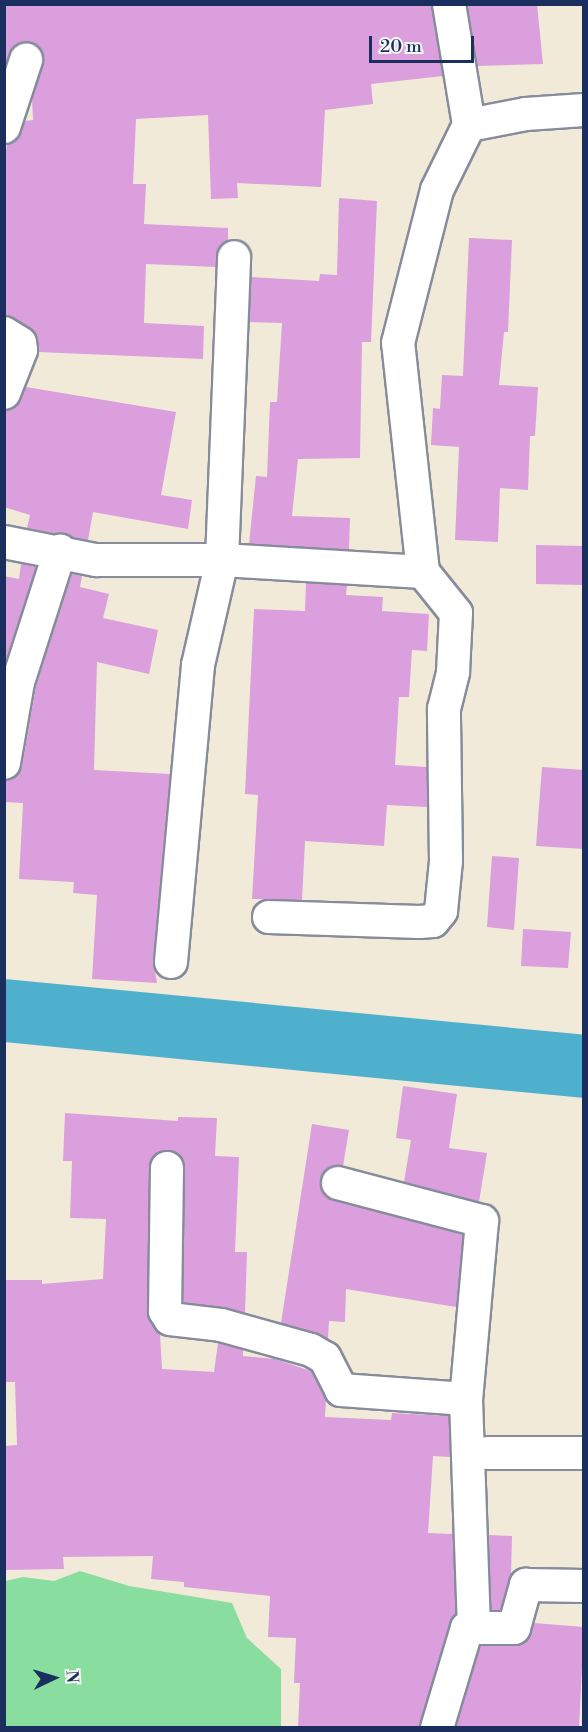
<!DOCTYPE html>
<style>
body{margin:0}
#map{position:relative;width:588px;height:1732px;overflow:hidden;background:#f2ead9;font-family:"Libre Bodoni",serif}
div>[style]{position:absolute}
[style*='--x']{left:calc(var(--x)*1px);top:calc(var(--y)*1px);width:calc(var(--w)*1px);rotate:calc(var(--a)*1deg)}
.green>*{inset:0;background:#89dd9e}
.river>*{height:63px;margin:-31.5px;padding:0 31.5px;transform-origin:31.5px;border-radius:31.5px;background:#4fb0ce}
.building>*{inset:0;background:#da9fdc}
.roads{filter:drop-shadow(2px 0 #868c9c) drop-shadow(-2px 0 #868c9c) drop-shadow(0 2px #868c9c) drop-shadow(0 -2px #868c9c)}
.street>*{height:32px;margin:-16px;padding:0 16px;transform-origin:16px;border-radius:16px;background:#fff}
span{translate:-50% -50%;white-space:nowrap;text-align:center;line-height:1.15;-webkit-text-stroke:4.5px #f6f6f2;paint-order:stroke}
.frame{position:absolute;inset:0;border:6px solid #1b2f5e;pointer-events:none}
.north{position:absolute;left:24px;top:1648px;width:60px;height:60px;-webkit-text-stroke:4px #f6f6f2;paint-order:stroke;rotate:86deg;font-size:16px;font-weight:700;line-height:24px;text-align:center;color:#1b2f5e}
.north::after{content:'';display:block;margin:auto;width:21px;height:27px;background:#1b2f5e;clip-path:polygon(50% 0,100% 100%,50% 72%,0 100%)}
.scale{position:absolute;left:369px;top:36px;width:105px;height:27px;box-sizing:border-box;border:3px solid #1b2f5e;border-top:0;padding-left:8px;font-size:18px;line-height:21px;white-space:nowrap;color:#1b2f5e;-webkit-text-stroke:4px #f6f6f2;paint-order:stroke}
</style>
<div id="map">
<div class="green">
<i style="clip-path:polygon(80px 1571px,129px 1586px,232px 1603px,247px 1638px,281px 1669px,281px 1727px,5px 1727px,5px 1581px,23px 1577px,54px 1581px)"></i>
</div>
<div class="river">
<i style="--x:4;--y:1010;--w:583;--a:5.51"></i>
</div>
<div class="building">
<i style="clip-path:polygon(4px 4px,431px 4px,443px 76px,371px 84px,373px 104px,325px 110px,321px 187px,237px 183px,238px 198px,211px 199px,208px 115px,136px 119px,133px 184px,146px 184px,144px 224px,228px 228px,228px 241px,219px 248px,216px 267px,146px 264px,144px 323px,204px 326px,203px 359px,38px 352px,35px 333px,4px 315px,4px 160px,7px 145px,16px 140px,25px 121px,33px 120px,32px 98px,44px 57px,39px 48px,22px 43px,14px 47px,4px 66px)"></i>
<i style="clip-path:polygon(467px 4px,537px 4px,543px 64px,477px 66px)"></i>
<i style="clip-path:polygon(339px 198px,377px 201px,371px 342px,362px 342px,360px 458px,298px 459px,292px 516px,350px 518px,349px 550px,249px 544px,256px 476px,267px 477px,270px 402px,277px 402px,282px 323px,249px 322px,251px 277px,319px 281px,320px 274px,337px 275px)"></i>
<i style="clip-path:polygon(469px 238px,512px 240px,508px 332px,504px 332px,499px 385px,538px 387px,535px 436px,530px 436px,528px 490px,500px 488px,498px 542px,455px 540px,459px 447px,431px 445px,433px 408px,440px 409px,442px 375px,463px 376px)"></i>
<i style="clip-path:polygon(26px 387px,176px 412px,161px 495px,192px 500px,188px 529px,93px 512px,88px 540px,27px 528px,30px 515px,4px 507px,4px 411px,16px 407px)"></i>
<i style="clip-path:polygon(536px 545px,584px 546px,584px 585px,536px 584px)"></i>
<i style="clip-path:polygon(21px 564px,36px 567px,4px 665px,4px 576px,19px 579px)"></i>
<i style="clip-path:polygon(72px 574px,82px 576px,80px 587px,109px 594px,103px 618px,158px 630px,149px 674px,97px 662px,94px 770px,170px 774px,153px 960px,157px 983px,92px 979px,97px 895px,73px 893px,74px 882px,19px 879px,23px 803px,4px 802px,4px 780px,17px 775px,22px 767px,36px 686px)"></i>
<i style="clip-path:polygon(306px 583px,347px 585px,346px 595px,383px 597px,382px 611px,429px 614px,427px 651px,412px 650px,409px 697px,399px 697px,395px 765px,427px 767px,427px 807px,387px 805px,384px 846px,305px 841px,302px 900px,252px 899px,258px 795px,245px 794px,254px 609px,305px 611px)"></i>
<i style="clip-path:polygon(542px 767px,584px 770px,584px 849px,536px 846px)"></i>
<i style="clip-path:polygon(492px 856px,519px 858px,514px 930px,487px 927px)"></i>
<i style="clip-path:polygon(523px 929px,571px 932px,568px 968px,521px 966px)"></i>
<i style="clip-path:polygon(403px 1086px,457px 1094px,449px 1148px,487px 1153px,479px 1202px,404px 1182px,411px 1140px,396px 1138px)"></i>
<i style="clip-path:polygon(65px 1113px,178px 1121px,178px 1117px,217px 1118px,215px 1156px,239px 1157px,235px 1252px,247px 1252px,245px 1313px,183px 1302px,185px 1168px,177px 1153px,168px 1150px,151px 1159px,147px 1311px,160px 1334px,162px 1369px,214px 1372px,218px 1343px,243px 1350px,243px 1356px,275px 1359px,311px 1371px,326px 1399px,325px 1417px,391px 1420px,392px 1413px,449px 1416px,450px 1457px,433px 1456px,428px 1533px,453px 1534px,456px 1614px,420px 1728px,298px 1728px,300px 1683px,294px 1683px,296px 1638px,268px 1637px,270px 1596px,184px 1587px,184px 1582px,151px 1579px,153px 1556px,63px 1557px,64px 1569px,4px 1570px,4px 1446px,17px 1445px,15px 1382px,4px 1382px,4px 1280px,42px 1280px,42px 1284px,103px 1279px,106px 1219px,70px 1218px,72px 1161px,63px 1161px)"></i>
<i style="clip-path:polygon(312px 1124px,349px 1130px,343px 1166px,333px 1166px,321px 1178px,326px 1196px,463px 1235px,456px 1307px,346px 1289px,345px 1322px,329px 1321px,328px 1339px,281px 1323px)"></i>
<i style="clip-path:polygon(489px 1535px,512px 1536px,511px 1576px,500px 1610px,491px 1610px)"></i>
<i style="clip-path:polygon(534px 1623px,584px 1627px,579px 1728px,456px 1728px,480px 1646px,524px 1643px)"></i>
</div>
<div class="roads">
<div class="street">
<i style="--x:449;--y:4;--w:123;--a:80.6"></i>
<i style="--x:4;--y:127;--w:71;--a:-71.8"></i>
<i style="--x:4;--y:333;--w:19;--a:32"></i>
<i style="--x:20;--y:343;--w:7;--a:82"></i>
<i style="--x:21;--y:350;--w:46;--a:111.6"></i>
<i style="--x:4;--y:542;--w:94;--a:11.1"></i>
<i style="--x:96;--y:560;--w:126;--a:0"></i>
<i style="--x:222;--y:560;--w:201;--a:3.4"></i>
<i style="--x:4;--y:763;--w:82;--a:-80.2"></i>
<i style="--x:18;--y:682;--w:138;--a:-72.2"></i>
<i style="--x:269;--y:917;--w:150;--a:1.9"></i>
<i style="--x:419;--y:922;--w:14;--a:-4"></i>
<i style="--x:433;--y:921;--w:13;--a:-51"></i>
<i style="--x:441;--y:911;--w:50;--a:-84.3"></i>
<i style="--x:446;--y:861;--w:152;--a:-90.8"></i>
<i style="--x:444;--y:709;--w:38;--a:-76"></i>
<i style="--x:453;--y:672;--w:59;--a:-87.1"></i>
<i style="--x:456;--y:613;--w:53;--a:-128.8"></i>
<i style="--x:423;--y:572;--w:230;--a:-96.2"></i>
<i style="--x:398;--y:343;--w:158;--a:-75.7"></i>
<i style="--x:437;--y:190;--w:72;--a:-63.8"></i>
<i style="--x:469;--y:125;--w:58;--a:-10.9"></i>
<i style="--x:526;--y:114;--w:58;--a:-3.9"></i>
<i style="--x:171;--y:962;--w:298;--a:-84.8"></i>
<i style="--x:198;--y:665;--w:108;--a:-77.1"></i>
<i style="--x:222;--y:560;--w:303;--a:-87.7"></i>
<i style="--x:167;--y:1168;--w:143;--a:90.8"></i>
<i style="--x:165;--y:1311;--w:9;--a:58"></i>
<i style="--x:170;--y:1319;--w:51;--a:6.7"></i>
<i style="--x:221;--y:1325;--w:93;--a:15.5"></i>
<i style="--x:311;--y:1350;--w:16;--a:30"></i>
<i style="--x:325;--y:1358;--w:36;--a:63"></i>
<i style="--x:341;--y:1390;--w:125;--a:4.1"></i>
<i style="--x:466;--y:1399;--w:226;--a:88"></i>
<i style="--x:338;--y:1183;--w:149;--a:14.8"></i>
<i style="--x:482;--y:1221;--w:179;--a:95.1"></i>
<i style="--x:488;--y:1453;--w:96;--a:0"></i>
<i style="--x:437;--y:1728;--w:104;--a:-73.3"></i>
<i style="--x:467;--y:1628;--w:47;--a:0"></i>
<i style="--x:514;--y:1628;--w:45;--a:-74.4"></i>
<i style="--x:526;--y:1585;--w:58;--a:1"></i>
</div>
</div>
<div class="frame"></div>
<div class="north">N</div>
<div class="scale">20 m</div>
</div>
